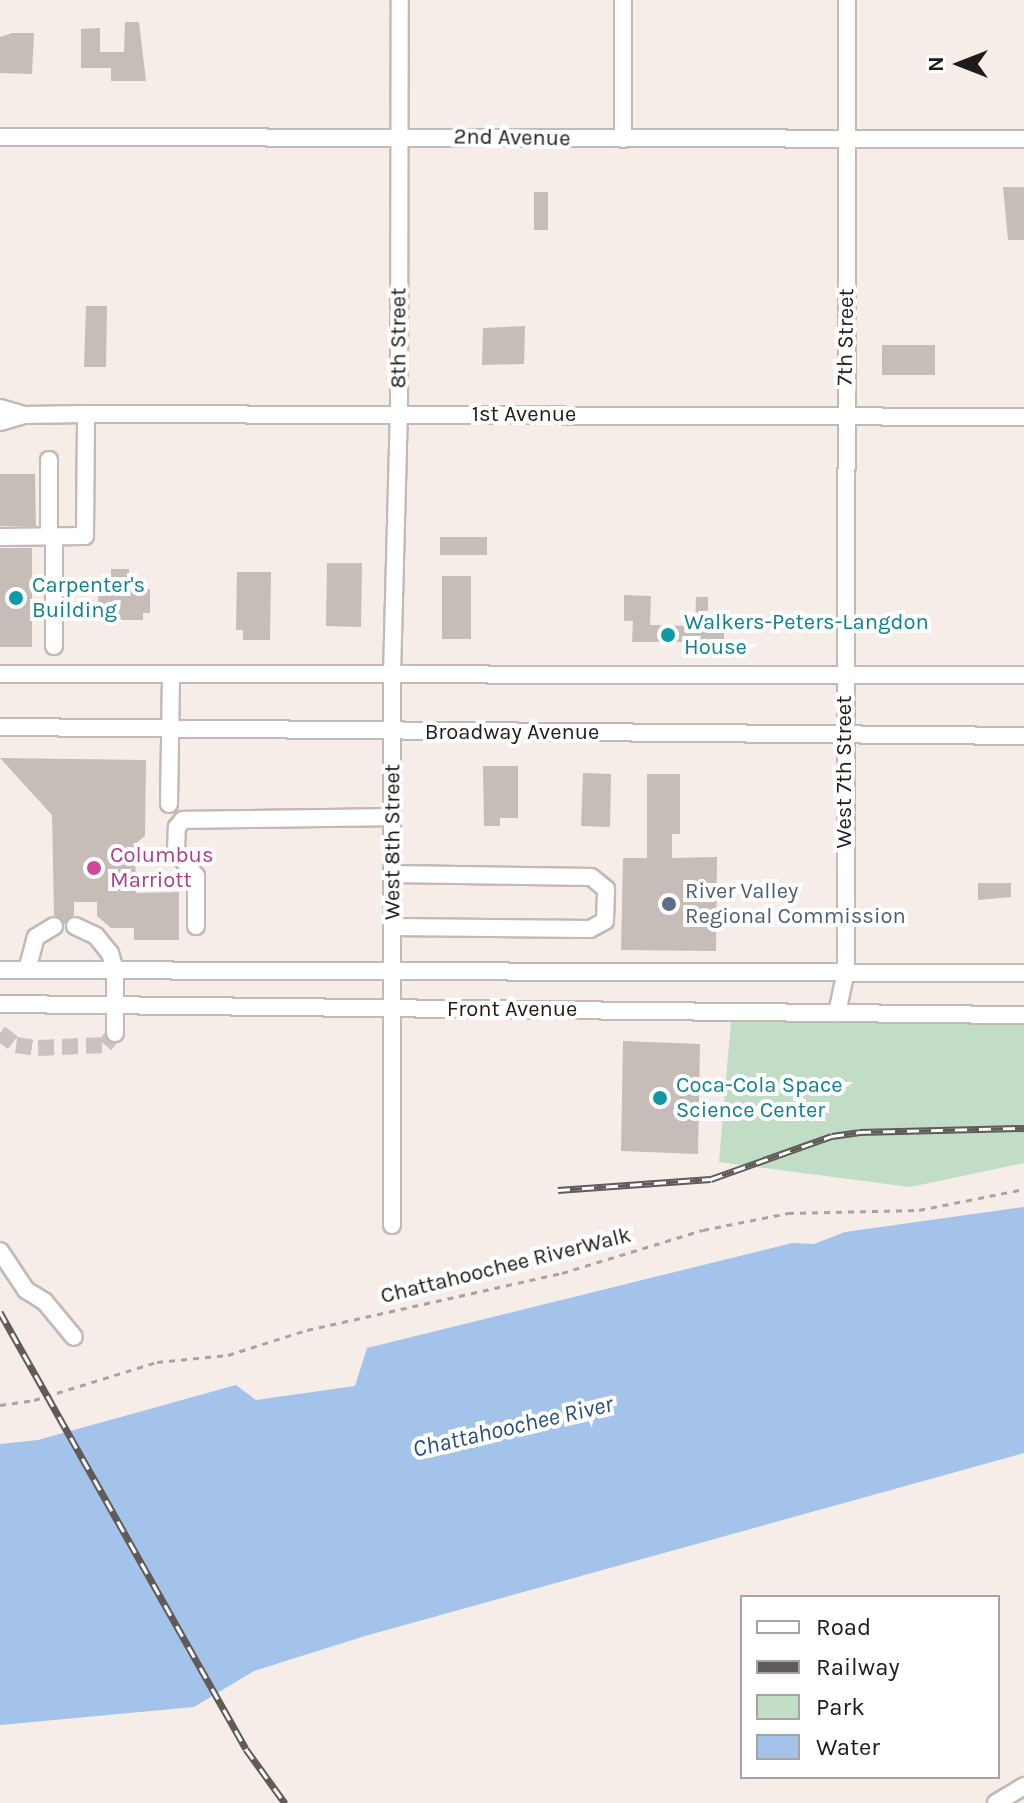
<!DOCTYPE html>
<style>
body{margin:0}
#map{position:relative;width:1024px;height:1803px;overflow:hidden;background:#f6ede8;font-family:Karla,sans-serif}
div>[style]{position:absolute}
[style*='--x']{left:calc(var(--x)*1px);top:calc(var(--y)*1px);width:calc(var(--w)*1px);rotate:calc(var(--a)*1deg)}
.green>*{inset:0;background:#c1ddc5}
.water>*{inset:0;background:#a4c3ea}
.building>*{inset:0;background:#c6bcb8}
.minor-tunnel>*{height:16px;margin-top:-8px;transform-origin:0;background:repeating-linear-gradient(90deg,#cbc3bf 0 16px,transparent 0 24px)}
.path>*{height:3px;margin-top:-1.5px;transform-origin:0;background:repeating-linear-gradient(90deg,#aaa39f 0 6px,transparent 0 12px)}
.roads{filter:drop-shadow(2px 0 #c3b9b5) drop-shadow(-2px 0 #c3b9b5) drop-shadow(0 2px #c3b9b5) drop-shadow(0 -2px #c3b9b5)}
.minor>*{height:16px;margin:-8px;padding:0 8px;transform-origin:8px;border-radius:8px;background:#fff}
.rail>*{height:7px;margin-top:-3.5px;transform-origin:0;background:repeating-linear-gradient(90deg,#fff 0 12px,#605b58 0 24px);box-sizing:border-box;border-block:2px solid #605b58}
.dots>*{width:22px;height:22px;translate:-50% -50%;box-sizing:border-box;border:4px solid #fff;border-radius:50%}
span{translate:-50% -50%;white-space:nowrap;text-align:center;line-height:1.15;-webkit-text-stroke:8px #fff;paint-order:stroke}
.street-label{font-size:22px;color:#1e1b19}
.culture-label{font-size:22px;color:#0d838f}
.left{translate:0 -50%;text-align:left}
.hotel-label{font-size:22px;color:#b23c85}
.service-label{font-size:22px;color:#4e5e75}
.water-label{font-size:24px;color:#264e7f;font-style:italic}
.legend{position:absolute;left:740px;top:1595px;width:260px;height:184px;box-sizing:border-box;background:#fff;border:2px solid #a5a4a3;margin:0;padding:10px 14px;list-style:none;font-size:24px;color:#1e1b19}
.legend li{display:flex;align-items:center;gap:16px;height:40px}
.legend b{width:40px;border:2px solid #a5a4a3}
.north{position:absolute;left:920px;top:24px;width:80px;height:80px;-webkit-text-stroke:6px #fff;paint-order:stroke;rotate:270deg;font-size:22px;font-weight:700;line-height:32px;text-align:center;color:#1e1b19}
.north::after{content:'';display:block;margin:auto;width:28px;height:36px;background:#1e1b19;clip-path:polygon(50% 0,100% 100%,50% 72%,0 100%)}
</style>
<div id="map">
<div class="green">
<i style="clip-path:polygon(1024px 1020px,1024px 1163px,910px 1187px,719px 1162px,731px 1021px)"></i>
</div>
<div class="water">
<i style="clip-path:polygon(1024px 1207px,1024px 1453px,365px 1636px,254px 1671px,194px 1707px,0 1725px,0 1444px,38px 1440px,236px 1385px,256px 1400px,355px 1386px,367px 1348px,792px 1243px,814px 1244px,845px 1232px)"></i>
</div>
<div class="building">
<i style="clip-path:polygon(125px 22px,139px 22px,146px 81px,111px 81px,111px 68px,81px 68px,81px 29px,100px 28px,100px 52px,124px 52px)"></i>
<i style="clip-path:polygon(12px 33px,34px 33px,32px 74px,0 73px,0 37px)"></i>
<i style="clip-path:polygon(1003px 187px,1024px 187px,1024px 240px,1008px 240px)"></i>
<i style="clip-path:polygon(534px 192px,548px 192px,548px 230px,534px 230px)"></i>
<i style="clip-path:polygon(86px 306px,107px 306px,106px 367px,84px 367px)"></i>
<i style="clip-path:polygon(525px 326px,524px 364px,482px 365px,483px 328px)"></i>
<i style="clip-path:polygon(882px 345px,935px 345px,935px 375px,882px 375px)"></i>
<i style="clip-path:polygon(0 474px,35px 474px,36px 526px,0 526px)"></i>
<i style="clip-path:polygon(440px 537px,487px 537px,487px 555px,440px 555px)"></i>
<i style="clip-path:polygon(0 548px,32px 548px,32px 647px,0 647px)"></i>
<i style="clip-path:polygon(327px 563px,362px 563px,361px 627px,326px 626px)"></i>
<i style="clip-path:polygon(111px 569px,129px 569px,129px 589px,150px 589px,150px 613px,143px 613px,143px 620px,107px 620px,107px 614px,99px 614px,98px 594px,111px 594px)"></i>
<i style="clip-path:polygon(237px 572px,271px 572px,270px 640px,243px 640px,243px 630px,236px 630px)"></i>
<i style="clip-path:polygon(442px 576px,471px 576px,471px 639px,442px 639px)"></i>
<i style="clip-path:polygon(624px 595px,651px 596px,650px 625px,695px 626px,696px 597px,708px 597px,708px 616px,724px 616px,724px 642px,632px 642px,633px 621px,624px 621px)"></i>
<i style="clip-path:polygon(0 758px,146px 760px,145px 836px,135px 844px,136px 893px,179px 892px,179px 940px,134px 940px,134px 928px,111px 928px,97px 916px,97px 902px,74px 902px,74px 915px,65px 924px,54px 915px,52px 815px)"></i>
<i style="clip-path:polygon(483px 766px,518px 766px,518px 818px,500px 818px,500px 826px,484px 826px)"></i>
<i style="clip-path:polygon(583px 773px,611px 774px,610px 827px,581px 826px)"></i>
<i style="clip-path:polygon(647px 774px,680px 774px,680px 834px,672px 834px,672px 858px,717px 857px,716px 951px,621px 950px,623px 858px,647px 858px)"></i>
<i style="clip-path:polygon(978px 883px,1011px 883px,1011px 897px,978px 900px)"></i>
<i style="clip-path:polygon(623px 1041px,700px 1044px,698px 1154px,621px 1151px)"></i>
</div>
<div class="minor-tunnel">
<i style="--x:0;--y:1033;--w:20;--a:37"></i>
<i style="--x:16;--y:1045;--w:22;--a:8"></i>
<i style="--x:38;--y:1048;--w:67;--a:-2.6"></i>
<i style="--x:105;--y:1045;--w:16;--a:-50"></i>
</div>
<div class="path">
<i style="--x:0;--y:1405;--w:34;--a:-8"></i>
<i style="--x:34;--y:1400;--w:129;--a:-17.2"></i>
<i style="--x:157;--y:1362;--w:71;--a:-5.6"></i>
<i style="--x:228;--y:1355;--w:83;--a:-17.6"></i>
<i style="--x:307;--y:1330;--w:261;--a:-12.6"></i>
<i style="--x:562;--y:1273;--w:147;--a:-17"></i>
<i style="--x:703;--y:1230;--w:87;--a:-11.3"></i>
<i style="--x:788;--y:1213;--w:131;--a:-1.3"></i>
<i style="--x:919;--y:1210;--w:107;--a:-11.3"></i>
</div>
<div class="roads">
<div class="minor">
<i style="--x:623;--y:0;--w:139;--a:90"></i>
<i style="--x:0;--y:137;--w:1024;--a:0.11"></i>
<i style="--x:0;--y:408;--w:25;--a:16"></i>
<i style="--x:0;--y:422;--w:25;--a:-16"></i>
<i style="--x:24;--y:415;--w:62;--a:-0.9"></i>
<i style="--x:86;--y:414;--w:938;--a:0.18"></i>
<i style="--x:54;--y:536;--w:110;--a:90"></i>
<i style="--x:0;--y:537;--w:85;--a:-0.7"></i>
<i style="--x:85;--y:536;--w:122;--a:-89.5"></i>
<i style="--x:49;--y:537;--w:77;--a:-90"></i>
<i style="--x:0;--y:674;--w:1024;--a:0.06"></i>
<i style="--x:0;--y:727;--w:1024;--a:0.5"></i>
<i style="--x:169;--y:804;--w:130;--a:-89.1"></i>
<i style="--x:75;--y:926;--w:23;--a:25"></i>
<i style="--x:96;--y:936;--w:22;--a:51"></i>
<i style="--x:110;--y:953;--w:18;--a:74"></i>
<i style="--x:115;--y:970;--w:63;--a:90"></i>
<i style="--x:196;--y:926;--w:50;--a:-90"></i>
<i style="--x:196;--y:876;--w:32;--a:-129"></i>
<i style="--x:176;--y:851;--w:24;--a:-88"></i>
<i style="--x:177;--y:827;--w:9;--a:-49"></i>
<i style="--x:183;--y:820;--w:209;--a:-0.8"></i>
<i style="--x:393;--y:927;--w:197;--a:0.6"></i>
<i style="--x:590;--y:929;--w:17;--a:-28"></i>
<i style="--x:605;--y:921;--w:32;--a:-88"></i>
<i style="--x:606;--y:889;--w:19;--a:-141"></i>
<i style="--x:591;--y:877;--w:198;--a:-179.1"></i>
<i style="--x:0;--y:970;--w:1024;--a:0.17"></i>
<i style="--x:27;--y:970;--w:34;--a:-75"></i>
<i style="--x:36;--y:937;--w:21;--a:-31"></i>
<i style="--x:0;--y:1004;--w:1024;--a:0.62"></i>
<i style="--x:837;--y:1013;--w:43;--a:-77.9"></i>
<i style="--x:846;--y:971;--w:971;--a:-89.94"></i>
<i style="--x:392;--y:1225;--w:550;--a:-90"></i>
<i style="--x:392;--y:675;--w:260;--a:-88.5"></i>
<i style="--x:399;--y:415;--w:415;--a:-89.9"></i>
<i style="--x:0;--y:1251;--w:47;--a:56.3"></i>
<i style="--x:26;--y:1290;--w:22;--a:32"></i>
<i style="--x:45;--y:1302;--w:45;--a:50.4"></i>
<i style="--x:996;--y:1803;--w:33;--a:-31"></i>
</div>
</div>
<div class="rail">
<i style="--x:558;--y:1190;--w:153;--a:-4.1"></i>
<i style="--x:711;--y:1179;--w:128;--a:-19.6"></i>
<i style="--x:832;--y:1136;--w:27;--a:-8"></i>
<i style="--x:859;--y:1132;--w:165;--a:-1.4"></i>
<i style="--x:0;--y:1312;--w:501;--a:60.62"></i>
<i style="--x:246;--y:1749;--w:67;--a:54.2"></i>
</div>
<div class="dots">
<i style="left:16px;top:598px;background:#0f9aa8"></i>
<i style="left:668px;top:635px;background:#0f9aa8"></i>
<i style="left:94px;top:868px;background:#d1479c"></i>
<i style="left:669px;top:904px;background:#5c6f8a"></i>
<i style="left:660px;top:1098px;background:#0f9aa8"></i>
</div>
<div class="street-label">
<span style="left:512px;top:138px;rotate:1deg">2nd Avenue</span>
<span style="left:846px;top:337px;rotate:-89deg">7th Street</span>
<span style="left:399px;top:338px;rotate:-90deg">8th Street</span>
<span style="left:524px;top:415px">1st Avenue</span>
<span style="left:512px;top:733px">Broadway Avenue</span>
<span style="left:845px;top:772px;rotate:-90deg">West 7th Street</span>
<span style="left:393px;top:842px;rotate:-90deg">West 8th Street</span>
<span style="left:512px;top:1010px">Front Avenue</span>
<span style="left:506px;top:1266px;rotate:-14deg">Chattahoochee RiverWalk</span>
</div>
<div class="culture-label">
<span class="left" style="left:32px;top:598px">Carpenter's<br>Building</span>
<span class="left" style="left:684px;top:635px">Walkers-Peters-Langdon<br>House</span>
<span class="left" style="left:676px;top:1098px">Coca-Cola Space<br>Science Center</span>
</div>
<div class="hotel-label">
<span class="left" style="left:110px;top:868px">Columbus<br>Marriott</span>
</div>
<div class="service-label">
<span class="left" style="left:685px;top:904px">River Valley<br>Regional Commission</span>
</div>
<div class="water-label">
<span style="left:513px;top:1427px;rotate:-13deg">Chattahoochee River</span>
</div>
<ul class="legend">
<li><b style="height:10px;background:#fff"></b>Road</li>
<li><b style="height:10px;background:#605b58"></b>Railway</li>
<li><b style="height:22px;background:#c1ddc5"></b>Park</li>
<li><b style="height:22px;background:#a4c3ea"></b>Water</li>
</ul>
<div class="north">N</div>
</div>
